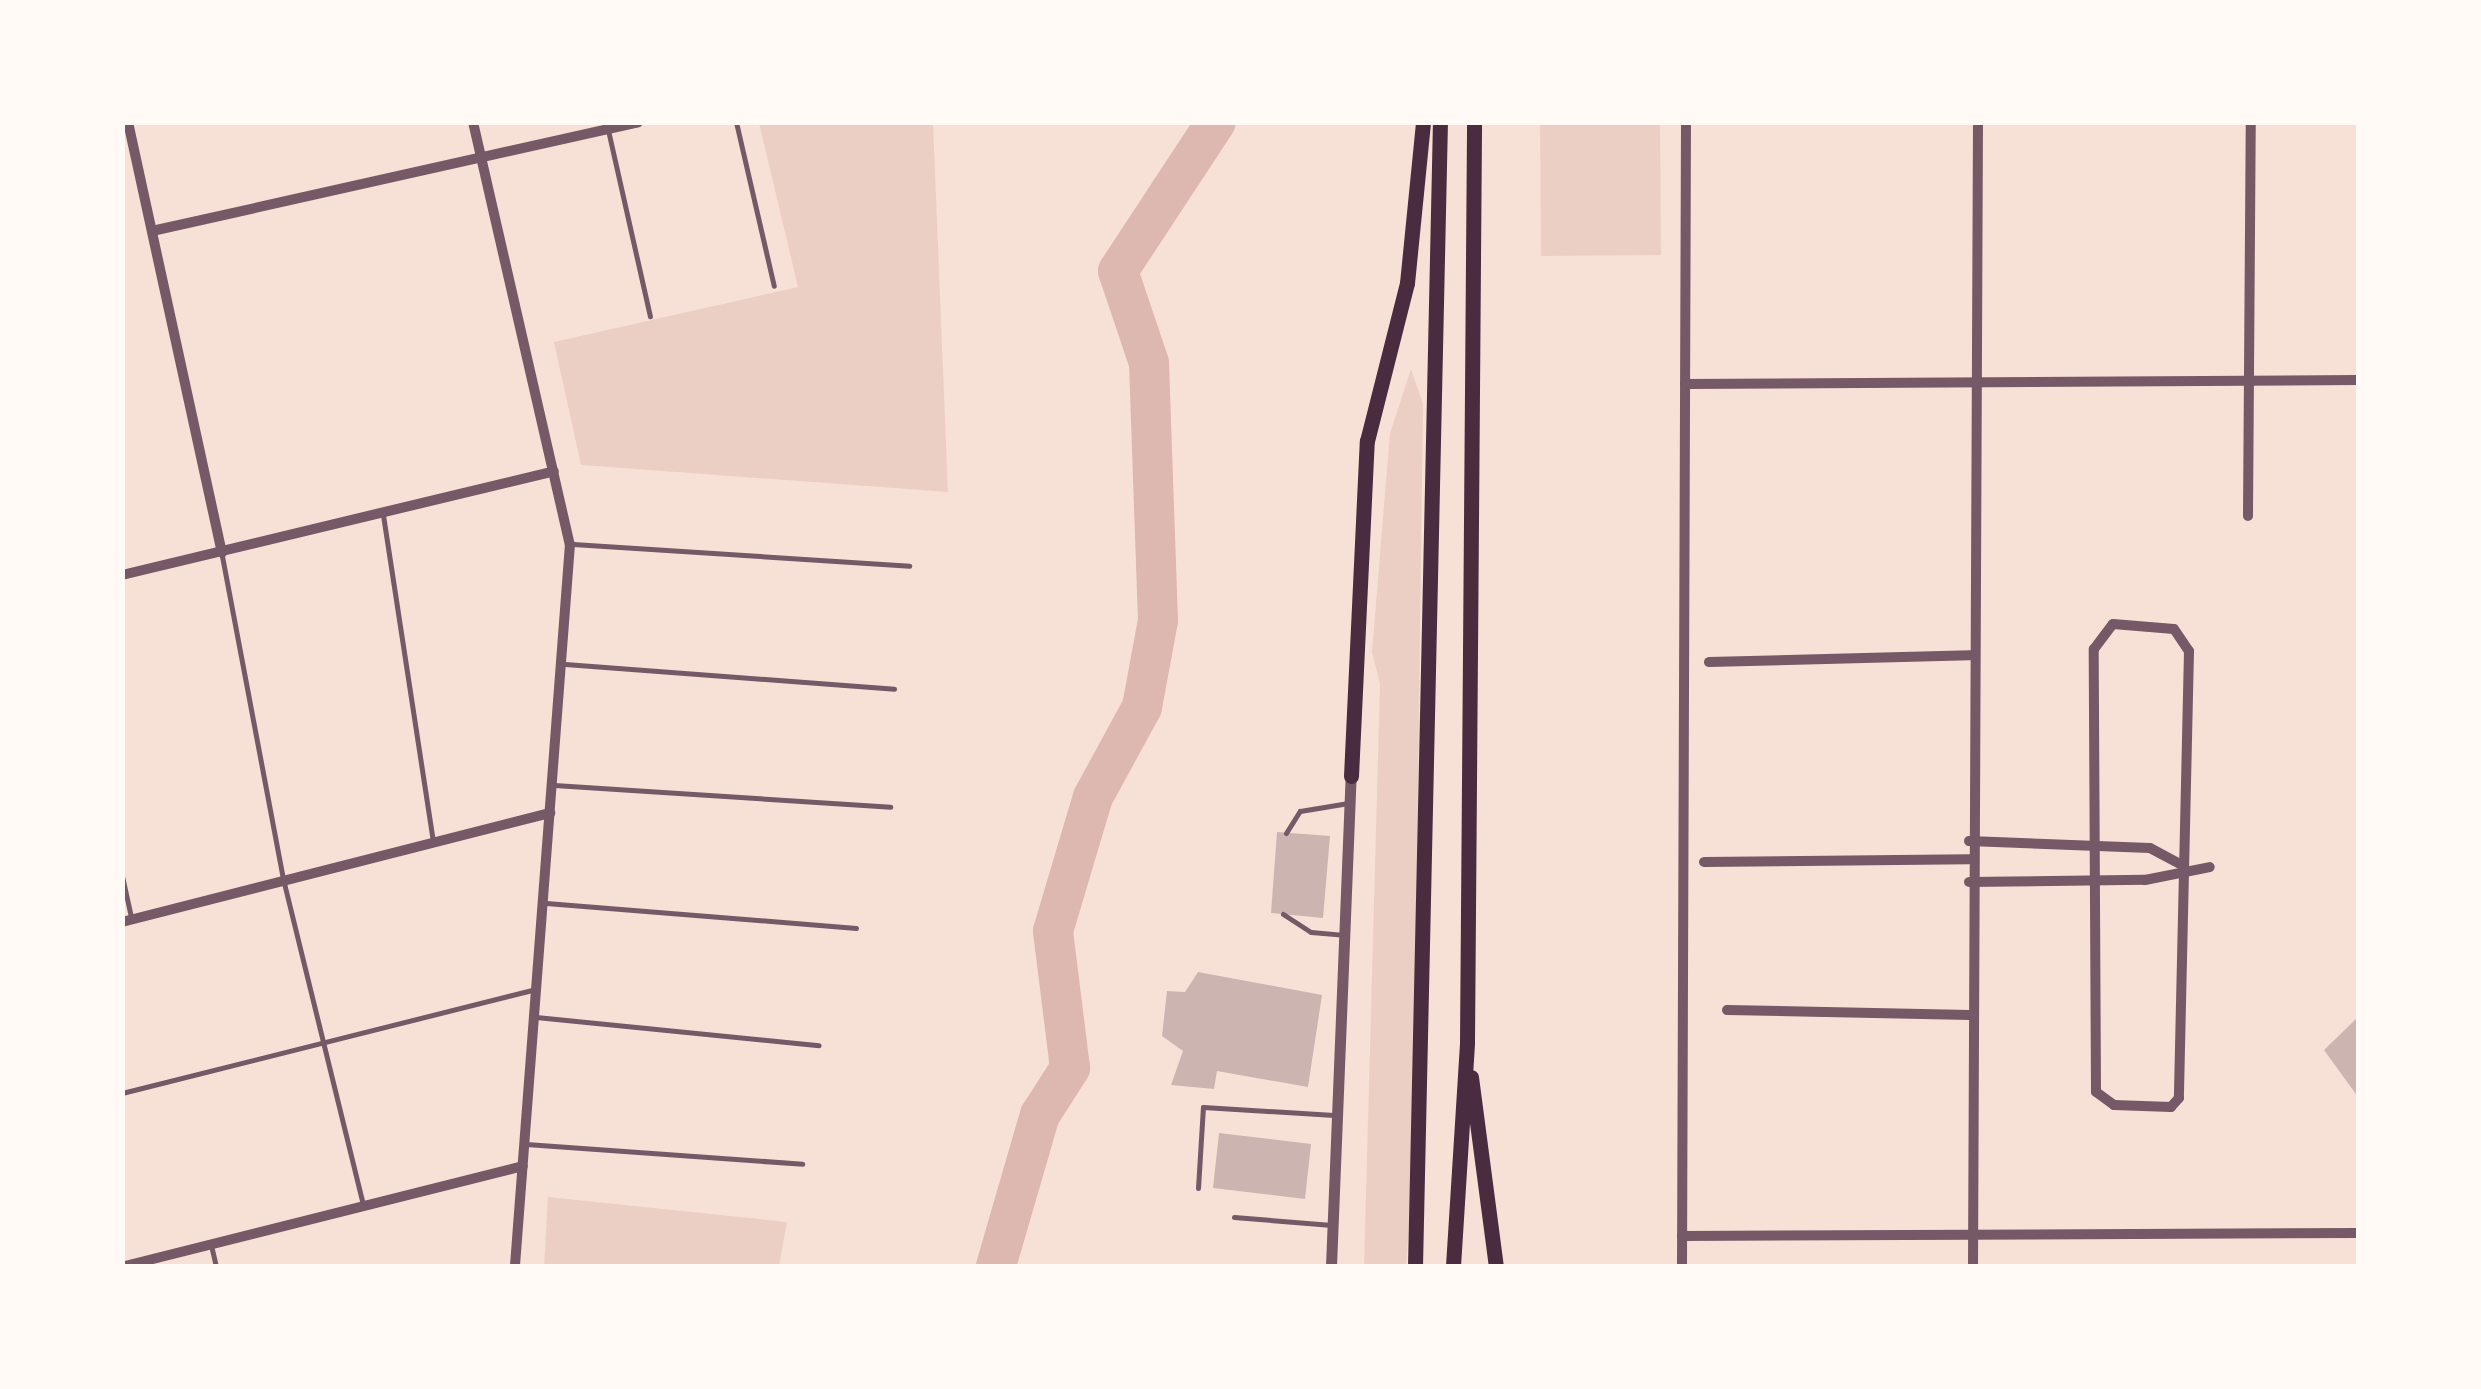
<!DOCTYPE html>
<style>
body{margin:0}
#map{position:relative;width:2481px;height:1389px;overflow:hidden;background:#f7e1d7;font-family:Signika,sans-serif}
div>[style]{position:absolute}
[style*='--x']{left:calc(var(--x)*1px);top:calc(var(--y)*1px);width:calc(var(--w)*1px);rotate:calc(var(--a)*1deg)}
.green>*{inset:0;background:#ebcfc5}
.river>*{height:40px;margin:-20px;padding:0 20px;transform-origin:20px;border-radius:20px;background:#dcb8b0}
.building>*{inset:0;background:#ccb4b1}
.service>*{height:5px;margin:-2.5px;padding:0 2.5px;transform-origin:2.5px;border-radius:2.5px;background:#755966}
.minor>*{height:10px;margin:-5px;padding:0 5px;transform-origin:5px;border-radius:5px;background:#755966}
.tertiary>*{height:11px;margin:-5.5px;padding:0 5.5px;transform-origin:5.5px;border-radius:5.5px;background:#755966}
.trunk>*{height:15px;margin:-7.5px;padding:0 7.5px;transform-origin:7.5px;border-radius:7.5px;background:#4a2c40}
span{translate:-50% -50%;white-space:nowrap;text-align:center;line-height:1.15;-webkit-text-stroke:10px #fffaf5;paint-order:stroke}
.frame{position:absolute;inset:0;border:125px solid #fffaf5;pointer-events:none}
</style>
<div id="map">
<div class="green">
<i style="clip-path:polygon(759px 123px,933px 123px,948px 492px,581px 465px,554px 342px,798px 287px)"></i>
<i style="clip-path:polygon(1540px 123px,1660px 123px,1661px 255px,1541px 256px)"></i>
<i style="clip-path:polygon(1411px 369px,1423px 404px,1413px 1170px,1406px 1266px,1364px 1266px,1380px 684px,1372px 652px,1390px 433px)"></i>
<i style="clip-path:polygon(548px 1197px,787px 1222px,779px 1266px,544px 1266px)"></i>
</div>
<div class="river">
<i style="--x:996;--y:1266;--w:157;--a:-73.8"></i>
<i style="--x:1040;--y:1115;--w:56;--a:-57.4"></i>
<i style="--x:1070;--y:1068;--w:138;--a:-97.1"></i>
<i style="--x:1053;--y:931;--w:140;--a:-73.4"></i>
<i style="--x:1093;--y:797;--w:102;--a:-61.4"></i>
<i style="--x:1142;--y:707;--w:87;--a:-79.5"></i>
<i style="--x:1158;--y:621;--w:258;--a:-92"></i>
<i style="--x:1149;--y:363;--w:97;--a:-108.6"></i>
<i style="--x:1118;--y:271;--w:178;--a:-56.7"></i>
</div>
<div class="building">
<i style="clip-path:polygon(1277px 832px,1330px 836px,1323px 918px,1271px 913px)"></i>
<i style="clip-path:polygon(1198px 972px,1322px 995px,1308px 1087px,1217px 1071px,1214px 1089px,1171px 1085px,1183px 1051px,1162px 1036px,1167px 991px,1185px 992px)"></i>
<i style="clip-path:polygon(2358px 1017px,2358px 1097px,2324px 1050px)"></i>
<i style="clip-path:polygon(1219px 1133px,1311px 1144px,1305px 1199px,1213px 1188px)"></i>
</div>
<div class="service">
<i style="--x:736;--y:122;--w:168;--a:77"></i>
<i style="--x:608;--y:130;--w:191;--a:77.3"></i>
<i style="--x:383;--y:515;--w:332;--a:81.3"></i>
<i style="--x:573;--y:544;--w:337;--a:3.7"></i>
<i style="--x:222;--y:556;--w:333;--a:79.3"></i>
<i style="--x:284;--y:883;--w:331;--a:76.2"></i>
<i style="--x:565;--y:664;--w:330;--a:4.3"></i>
<i style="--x:554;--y:785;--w:337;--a:3.7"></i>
<i style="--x:1286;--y:833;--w:26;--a:-58"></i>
<i style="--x:1300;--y:811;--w:49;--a:-9.5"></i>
<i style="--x:122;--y:876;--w:42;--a:77.6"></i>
<i style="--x:546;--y:903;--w:311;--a:4.6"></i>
<i style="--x:1283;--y:914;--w:33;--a:33"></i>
<i style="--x:1311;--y:932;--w:33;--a:5"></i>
<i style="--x:536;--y:1017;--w:284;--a:5.7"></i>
<i style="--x:122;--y:1093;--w:428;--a:-14.1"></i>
<i style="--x:526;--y:1144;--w:277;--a:4.1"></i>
<i style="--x:1198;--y:1188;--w:81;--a:-86.5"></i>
<i style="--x:1203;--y:1107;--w:131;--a:3.5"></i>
<i style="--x:1234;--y:1217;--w:98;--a:4.7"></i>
<i style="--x:211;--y:1245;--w:22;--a:77"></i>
</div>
<div class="minor">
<i style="--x:128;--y:122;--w:441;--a:77.7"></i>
<i style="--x:473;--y:122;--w:433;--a:77.1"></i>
<i style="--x:570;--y:544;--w:724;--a:94.36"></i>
<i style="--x:152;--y:231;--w:498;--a:-12.6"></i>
<i style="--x:1685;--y:384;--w:673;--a:-0.34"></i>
<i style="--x:2248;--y:516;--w:394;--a:-89.6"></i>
<i style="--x:122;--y:575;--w:444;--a:-13.5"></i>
<i style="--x:2113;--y:624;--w:61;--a:4.7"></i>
<i style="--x:2174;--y:629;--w:27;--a:56"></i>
<i style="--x:2189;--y:651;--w:447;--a:91.3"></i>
<i style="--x:2179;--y:1098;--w:12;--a:132"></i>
<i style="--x:2171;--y:1107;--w:57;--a:-178"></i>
<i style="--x:2114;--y:1105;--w:22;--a:-144"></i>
<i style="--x:2096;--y:1092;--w:443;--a:-90.3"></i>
<i style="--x:2094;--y:649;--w:31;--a:-53"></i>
<i style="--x:1709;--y:662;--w:261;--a:-1.5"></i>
<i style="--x:1969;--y:841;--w:181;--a:2.2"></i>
<i style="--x:2150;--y:848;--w:38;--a:28"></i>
<i style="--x:1704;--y:862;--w:265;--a:-0.6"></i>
<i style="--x:1969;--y:882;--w:176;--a:-0.7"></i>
<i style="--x:2145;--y:880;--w:66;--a:-11.3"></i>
<i style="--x:122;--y:922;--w:442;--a:-14.3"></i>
<i style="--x:1727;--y:1010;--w:243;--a:1.2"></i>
<i style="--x:1682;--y:1236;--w:676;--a:-0.25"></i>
<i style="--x:125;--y:1266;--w:410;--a:-14.1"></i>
<i style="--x:1682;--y:1266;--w:1144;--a:-89.8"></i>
<i style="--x:1973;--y:1266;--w:1144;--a:-89.75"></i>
</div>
<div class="tertiary">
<i style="--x:1331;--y:1266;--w:490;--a:-87.7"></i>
</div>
<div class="trunk">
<i style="--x:1351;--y:776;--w:335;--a:-87.3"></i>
<i style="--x:1367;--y:441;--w:163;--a:-75.8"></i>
<i style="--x:1407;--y:283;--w:162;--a:-84.3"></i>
<i style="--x:1471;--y:1077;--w:191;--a:82.5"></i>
<i style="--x:1415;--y:1266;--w:1144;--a:-88.75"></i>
<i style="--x:1453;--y:1266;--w:224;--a:-86.4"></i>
<i style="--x:1467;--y:1042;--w:920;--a:-89.56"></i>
</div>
<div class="frame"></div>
</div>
